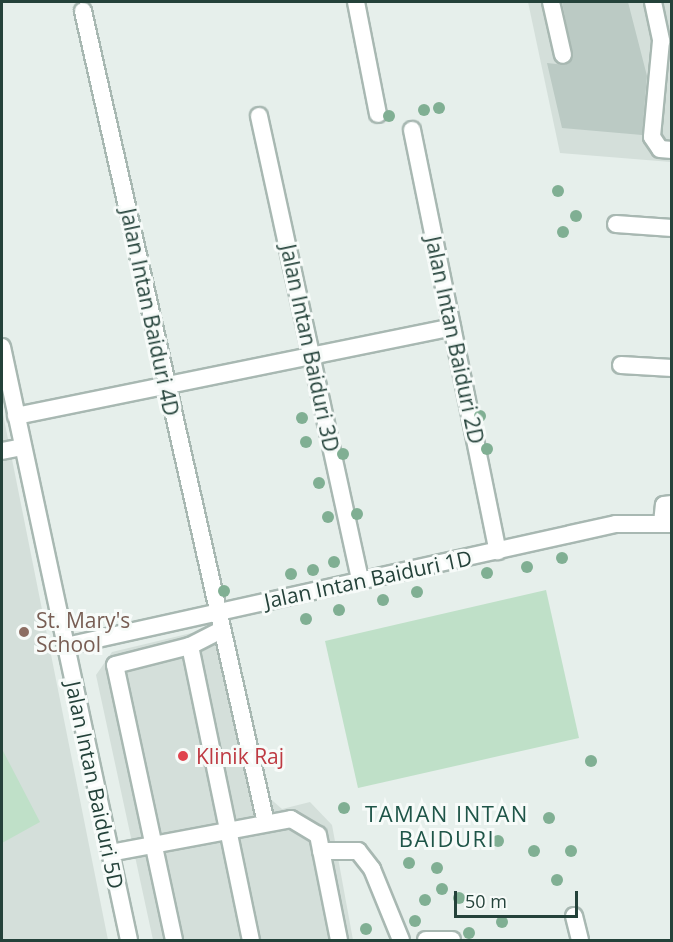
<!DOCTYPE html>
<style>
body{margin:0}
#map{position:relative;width:673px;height:942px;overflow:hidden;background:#e6efeb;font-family:"Open Sans",sans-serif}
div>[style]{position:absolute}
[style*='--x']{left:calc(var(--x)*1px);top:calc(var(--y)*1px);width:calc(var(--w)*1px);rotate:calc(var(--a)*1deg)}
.built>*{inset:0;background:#d4dfda}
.green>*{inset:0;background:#bfe0c8}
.building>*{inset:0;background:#bbcac4}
.roads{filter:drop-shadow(2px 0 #a8b8b2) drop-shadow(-2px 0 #a8b8b2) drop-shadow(0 2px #a8b8b2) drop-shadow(0 -2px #a8b8b2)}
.minor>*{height:16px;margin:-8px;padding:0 8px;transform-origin:8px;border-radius:8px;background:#fff}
.trees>*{width:12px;height:12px;margin:-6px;border-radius:50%;background:#80af93}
.dots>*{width:16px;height:16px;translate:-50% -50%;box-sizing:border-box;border:3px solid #f7fbf9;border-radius:50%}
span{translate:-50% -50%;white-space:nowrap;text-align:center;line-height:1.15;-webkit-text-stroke:6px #f7fbf9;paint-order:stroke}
.street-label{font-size:21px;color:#24423a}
.education-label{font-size:21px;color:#785e54}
.left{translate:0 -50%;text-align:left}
.health-label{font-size:21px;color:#be3a42}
.neighbourhood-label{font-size:22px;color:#1f5548;letter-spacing:1.5px}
.frame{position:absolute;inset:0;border:3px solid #24423a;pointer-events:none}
.scale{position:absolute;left:454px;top:891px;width:124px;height:27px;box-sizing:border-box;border:3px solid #24423a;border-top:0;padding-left:8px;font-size:18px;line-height:21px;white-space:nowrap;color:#24423a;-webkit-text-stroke:4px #f7fbf9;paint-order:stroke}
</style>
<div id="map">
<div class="built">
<i style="clip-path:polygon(528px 2px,671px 2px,671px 162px,560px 153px)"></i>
<i style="clip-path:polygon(2px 409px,91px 855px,108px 940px,2px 940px)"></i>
<i style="clip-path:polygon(229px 624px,266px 795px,282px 809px,310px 802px,332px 825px,353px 940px,153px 940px,96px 675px,112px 652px)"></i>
</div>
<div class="green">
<i style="clip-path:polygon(546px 590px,579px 738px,358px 788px,325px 641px)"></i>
<i style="clip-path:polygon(2px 749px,40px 822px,2px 843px)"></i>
</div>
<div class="building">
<i style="clip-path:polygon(562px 2px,628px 2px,647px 76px,642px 135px,562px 128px,547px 63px,565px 65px,573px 58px)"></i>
</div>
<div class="roads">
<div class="minor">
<i style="--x:356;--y:2;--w:114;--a:78.9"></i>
<i style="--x:551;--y:2;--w:54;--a:77.2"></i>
<i style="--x:653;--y:2;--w:40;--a:78"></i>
<i style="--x:661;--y:41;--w:96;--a:95.4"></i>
<i style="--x:652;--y:137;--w:14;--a:56"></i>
<i style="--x:660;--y:149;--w:12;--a:5"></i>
<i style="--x:83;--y:11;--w:832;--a:77.3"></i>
<i style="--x:259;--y:116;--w:476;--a:77.7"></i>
<i style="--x:412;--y:130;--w:430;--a:78.5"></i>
<i style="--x:616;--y:224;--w:56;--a:4.1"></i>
<i style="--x:2;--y:347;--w:606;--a:77.91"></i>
<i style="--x:621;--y:365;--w:51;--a:3.4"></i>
<i style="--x:16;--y:416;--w:445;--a:-11.5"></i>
<i style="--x:2;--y:451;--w:21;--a:-11"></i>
<i style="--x:662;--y:523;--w:18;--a:-84"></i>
<i style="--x:664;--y:505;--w:8;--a:-7"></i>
<i style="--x:66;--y:646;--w:563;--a:-12.51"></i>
<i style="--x:616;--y:524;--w:56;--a:0"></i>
<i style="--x:190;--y:646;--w:300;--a:78.3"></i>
<i style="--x:321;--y:851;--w:37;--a:0"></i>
<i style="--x:358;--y:851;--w:23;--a:52"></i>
<i style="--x:372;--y:869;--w:77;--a:67.8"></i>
<i style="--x:110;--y:853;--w:184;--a:-10.6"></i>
<i style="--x:291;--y:819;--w:31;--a:31"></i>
<i style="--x:318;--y:835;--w:107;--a:78.7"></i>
<i style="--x:574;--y:916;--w:25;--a:76"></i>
<i style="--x:174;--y:940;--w:281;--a:-102.1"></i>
<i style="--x:115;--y:665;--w:77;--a:-14.2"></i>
<i style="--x:190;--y:646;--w:35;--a:-27"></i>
<i style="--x:426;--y:940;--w:26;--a:0"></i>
</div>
</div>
<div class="trees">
<i style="left:439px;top:108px"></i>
<i style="left:424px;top:110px"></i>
<i style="left:389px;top:116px"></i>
<i style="left:558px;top:191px"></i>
<i style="left:576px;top:216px"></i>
<i style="left:563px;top:232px"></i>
<i style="left:480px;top:416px"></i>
<i style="left:302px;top:418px"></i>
<i style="left:306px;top:442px"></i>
<i style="left:487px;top:449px"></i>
<i style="left:343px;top:454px"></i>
<i style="left:319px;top:483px"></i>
<i style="left:357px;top:514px"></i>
<i style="left:328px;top:517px"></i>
<i style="left:562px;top:558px"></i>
<i style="left:334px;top:562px"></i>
<i style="left:527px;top:567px"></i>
<i style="left:313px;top:570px"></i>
<i style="left:487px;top:573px"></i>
<i style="left:291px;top:574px"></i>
<i style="left:224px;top:591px"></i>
<i style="left:417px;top:592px"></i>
<i style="left:383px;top:600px"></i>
<i style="left:339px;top:610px"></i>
<i style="left:306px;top:619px"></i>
<i style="left:591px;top:761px"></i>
<i style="left:344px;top:808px"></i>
<i style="left:549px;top:818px"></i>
<i style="left:498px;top:841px"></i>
<i style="left:534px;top:851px"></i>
<i style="left:571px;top:851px"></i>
<i style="left:409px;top:863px"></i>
<i style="left:437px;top:868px"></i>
<i style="left:557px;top:880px"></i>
<i style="left:442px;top:889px"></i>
<i style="left:459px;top:898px"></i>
<i style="left:425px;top:900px"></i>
<i style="left:415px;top:921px"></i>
<i style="left:502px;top:922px"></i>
<i style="left:366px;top:929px"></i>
<i style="left:469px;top:933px"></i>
</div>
<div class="dots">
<i style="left:24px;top:632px;background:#8d6e63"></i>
<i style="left:183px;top:756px;background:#e0444e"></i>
</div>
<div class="street-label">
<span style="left:150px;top:312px;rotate:78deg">Jalan Intan Baiduri 4D</span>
<span style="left:455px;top:340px;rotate:78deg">Jalan Intan Baiduri 2D</span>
<span style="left:310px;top:348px;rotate:78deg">Jalan Intan Baiduri 3D</span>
<span style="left:368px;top:579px;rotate:-12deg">Jalan Intan Baiduri 1D</span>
<span style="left:95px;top:785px;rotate:78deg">Jalan Intan Baiduri 5D</span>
</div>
<div class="education-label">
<span class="left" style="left:36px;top:632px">St. Mary's<br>School</span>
</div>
<div class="health-label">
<span class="left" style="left:196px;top:756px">Klinik Raj</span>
</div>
<div class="neighbourhood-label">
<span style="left:447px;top:826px">TAMAN INTAN<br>BAIDURI</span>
</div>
<div class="frame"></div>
<div class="scale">50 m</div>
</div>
